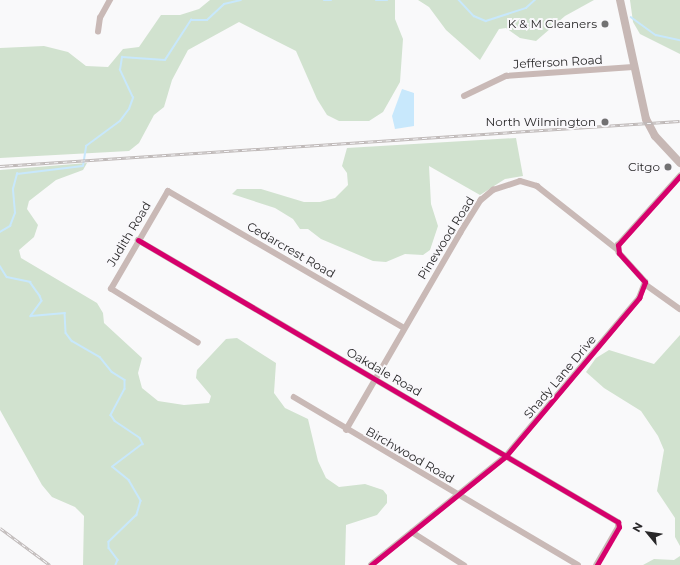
<!DOCTYPE html>
<style>
body{margin:0}
#map{position:relative;width:680px;height:565px;overflow:hidden;background:#f9f9fa;font-family:Montserrat,sans-serif}
div>[style]{position:absolute}
[style*='--x']{left:calc(var(--x)*1px);top:calc(var(--y)*1px);width:calc(var(--w)*1px);rotate:calc(var(--a)*1deg)}
.green>*{inset:0;background:#d1e2cf}
.water>*{inset:0;background:#c8e8fc}
.stream>*{height:1.5px;margin:-0.75px;padding:0 0.75px;transform-origin:0.75px;border-radius:0.75px;background:#c8e8fc}
.street>*{height:5.5px;margin:-2.75px;padding:0 2.75px;transform-origin:2.75px;border-radius:2.75px;background:#c9b9b6}
.secondary>*{height:8px;margin:-4px;padding:0 4px;transform-origin:4px;border-radius:4px;background:#c7b8b5}
.rail>*{height:3px;margin-top:-1.5px;transform-origin:0;background:repeating-linear-gradient(90deg,#f9f8fb 0 4.5px,#beb8b7 0 9px);box-sizing:border-box;border-block:1px solid #beb8b7}
.cycleway>*{height:5px;margin:-2.5px;padding:0 2.5px;transform-origin:2.5px;border-radius:2.5px;background:#d6006c}
.dots>*{width:11px;height:11px;translate:-50% -50%;box-sizing:border-box;border:2px solid #f9f8fb;border-radius:50%}
span{translate:-50% -50%;white-space:nowrap;text-align:center;line-height:1.15;-webkit-text-stroke:4px #f9f8fb;paint-order:stroke}
.poi-label{font-size:12px;color:#292829}
.right{translate:-100% -50%;text-align:right}
.street-label{font-size:12px;color:#292829}
.north{position:absolute;left:628px;top:513px;width:40px;height:40px;-webkit-text-stroke:3px #f9f8fb;paint-order:stroke;rotate:299deg;font-size:11px;font-weight:700;line-height:16px;text-align:center;color:#292829}
.north::after{content:'';display:block;margin:auto;width:14px;height:18px;background:#292829;clip-path:polygon(50% 0,100% 100%,50% 72%,0 100%)}
</style>
<div id="map">
<div class="green">
<i style="clip-path:polygon(210px 0,395px 0,395px 19px,403px 39px,400px 82px,383px 112px,369px 121px,339px 121px,327px 115px,317px 99px,296px 51px,239px 22px,188px 50px,172px 80px,164px 107px,154px 115px,139px 143px,129px 151px,0 158px,0 48px,44px 46px,68px 52px,86px 66px,108px 67px,123px 49px,139px 47px,161px 15px,180px 15px,199px 9px)"></i>
<i style="clip-path:polygon(418px 0,594px 0,565px 16px,536px 41px,520px 38px,506px 28px,499px 29px,480px 60px,446px 30px,429px 7px)"></i>
<i style="clip-path:polygon(630px 0,680px 0,680px 54px,640px 34px,633px 22px)"></i>
<i style="clip-path:polygon(516px 138px,523px 176px,505px 179px,480px 195px,429px 166px,431px 204px,438px 226px,430px 250px,423px 255px,405px 254px,386px 262px,373px 261px,321px 239px,308px 229px,300px 229px,293px 219px,275px 208px,232px 194px,237px 189px,261px 189px,304px 202px,320px 202px,335px 198px,348px 185px,347px 173px,342px 166px,347px 148px)"></i>
<i style="clip-path:polygon(87px 163px,83px 170px,56px 180px,29px 201px,27px 209px,38px 225px,34px 237px,19px 250px,21px 258px,97px 303px,103px 313px,104px 323px,142px 358px,138px 373px,142px 388px,158px 401px,184px 405px,209px 403px,211px 396px,196px 378px,197px 370px,226px 339px,237px 338px,276px 363px,274px 393px,285px 408px,308px 419px,318px 461px,326px 478px,339px 487px,365px 484px,383px 490px,387px 495px,387px 503px,377px 515px,346px 525px,345px 565px,83px 565px,84px 516px,75px 507px,52px 497px,42px 485px,0 410px,0 170px)"></i>
<i style="clip-path:polygon(680px 335px,680px 546px,675px 537px,675px 518px,657px 491px,664px 450px,658px 436px,641px 411px,604px 388px,586px 372px,596px 358px,609px 350px,654px 364px)"></i>
<i style="clip-path:polygon(680px 556px,680px 565px,643px 565px,654px 559px,674px 560px)"></i>
</div>
<div class="water">
<i style="clip-path:polygon(402px 89px,414px 93px,414px 126px,395px 129px,392px 116px)"></i>
</div>
<div class="stream">
<i style="--x:324;--y:0;--w:7;--a:0"></i>
<i style="--x:376;--y:0;--w:11;--a:0"></i>
<i style="--x:459;--y:0;--w:22;--a:47"></i>
<i style="--x:474;--y:16;--w:13;--a:23"></i>
<i style="--x:486;--y:21;--w:42;--a:-18"></i>
<i style="--x:526;--y:8;--w:12;--a:-42"></i>
<i style="--x:631;--y:17;--w:31;--a:36"></i>
<i style="--x:656;--y:35;--w:25;--a:12"></i>
<i style="--x:0;--y:232;--w:12;--a:-31"></i>
<i style="--x:10;--y:226;--w:14;--a:-69"></i>
<i style="--x:15;--y:213;--w:24;--a:-95"></i>
<i style="--x:13;--y:189;--w:16;--a:-75"></i>
<i style="--x:17;--y:174;--w:66;--a:-6.9"></i>
<i style="--x:83;--y:166;--w:20;--a:-81"></i>
<i style="--x:86;--y:146;--w:42;--a:-36.3"></i>
<i style="--x:120;--y:121;--w:15;--a:-53"></i>
<i style="--x:129;--y:109;--w:12;--a:-70"></i>
<i style="--x:133;--y:98;--w:31;--a:-115"></i>
<i style="--x:120;--y:70;--w:13;--a:-81"></i>
<i style="--x:122;--y:57;--w:43;--a:4"></i>
<i style="--x:165;--y:60;--w:48;--a:-57"></i>
<i style="--x:191;--y:20;--w:16;--a:0"></i>
<i style="--x:207;--y:20;--w:23;--a:-43"></i>
<i style="--x:224;--y:4;--w:17;--a:-13"></i>
<i style="--x:0;--y:266;--w:13;--a:58"></i>
<i style="--x:7;--y:277;--w:24;--a:12"></i>
<i style="--x:30;--y:282;--w:17;--a:54"></i>
<i style="--x:40;--y:296;--w:5;--a:68"></i>
<i style="--x:42;--y:301;--w:19;--a:126"></i>
<i style="--x:31;--y:316;--w:34;--a:-5"></i>
<i style="--x:65;--y:313;--w:20;--a:87"></i>
<i style="--x:66;--y:333;--w:10;--a:53"></i>
<i style="--x:72;--y:341;--w:32;--a:30"></i>
<i style="--x:100;--y:357;--w:19;--a:51"></i>
<i style="--x:112;--y:372;--w:15;--a:32"></i>
<i style="--x:125;--y:380;--w:9;--a:90"></i>
<i style="--x:125;--y:389;--w:30;--a:118"></i>
<i style="--x:111;--y:415;--w:7;--a:56"></i>
<i style="--x:115;--y:421;--w:30;--a:34"></i>
<i style="--x:140;--y:438;--w:7;--a:63"></i>
<i style="--x:143;--y:444;--w:38;--a:143"></i>
<i style="--x:113;--y:467;--w:21;--a:39"></i>
<i style="--x:129;--y:480;--w:24;--a:60"></i>
<i style="--x:141;--y:501;--w:15;--a:106"></i>
<i style="--x:137;--y:515;--w:39;--a:136"></i>
<i style="--x:109;--y:542;--w:6;--a:90"></i>
<i style="--x:109;--y:548;--w:15;--a:53"></i>
<i style="--x:118;--y:560;--w:5;--a:112"></i>
</div>
<div class="street">
<i style="--x:98;--y:32;--w:14;--a:-82"></i>
<i style="--x:100;--y:18;--w:21;--a:-61"></i>
<i style="--x:464;--y:96;--w:47;--a:-25.5"></i>
<i style="--x:506;--y:76;--w:127;--a:-4.1"></i>
<i style="--x:138;--y:240;--w:557;--a:30.43"></i>
<i style="--x:618;--y:522;--w:5;--a:79"></i>
<i style="--x:619;--y:527;--w:44;--a:120.1"></i>
<i style="--x:645;--y:284;--w:43;--a:35.5"></i>
<i style="--x:198;--y:343;--w:102;--a:-148.2"></i>
<i style="--x:111;--y:289;--w:113;--a:-59.8"></i>
<i style="--x:168;--y:191;--w:273;--a:30.1"></i>
<i style="--x:294;--y:397;--w:330;--a:30.6"></i>
<i style="--x:346;--y:430;--w:228;--a:-59.9"></i>
<i style="--x:460;--y:233;--w:39;--a:-58"></i>
<i style="--x:481;--y:200;--w:16;--a:-40"></i>
<i style="--x:493;--y:190;--w:28;--a:-18"></i>
<i style="--x:520;--y:181;--w:18;--a:16"></i>
<i style="--x:537;--y:186;--w:102;--a:38.2"></i>
<i style="--x:412;--y:532;--w:62;--a:32.4"></i>
<i style="--x:371;--y:565;--w:174;--a:-38.9"></i>
<i style="--x:506;--y:456;--w:207;--a:-49.9"></i>
<i style="--x:639;--y:298;--w:17;--a:-69"></i>
<i style="--x:645;--y:282;--w:39;--a:-132"></i>
<i style="--x:619;--y:253;--w:8;--a:-97"></i>
<i style="--x:618;--y:245;--w:93;--a:-48.1"></i>
</div>
<div class="secondary">
<i style="--x:620;--y:0;--w:122;--a:77.7"></i>
<i style="--x:646;--y:119;--w:19;--a:62"></i>
<i style="--x:655;--y:136;--w:37;--a:47"></i>
</div>
<div class="rail">
<i style="--x:0;--y:166;--w:681;--a:-3.79"></i>
<i style="--x:0;--y:528;--w:62;--a:36.5"></i>
</div>
<div class="cycleway">
<i style="--x:138;--y:240;--w:557;--a:30.43"></i>
<i style="--x:618;--y:522;--w:5;--a:79"></i>
<i style="--x:619;--y:527;--w:44;--a:120.1"></i>
<i style="--x:371;--y:565;--w:174;--a:-38.9"></i>
<i style="--x:506;--y:456;--w:207;--a:-49.9"></i>
<i style="--x:639;--y:298;--w:17;--a:-69"></i>
<i style="--x:645;--y:282;--w:39;--a:-132"></i>
<i style="--x:619;--y:253;--w:8;--a:-97"></i>
<i style="--x:618;--y:245;--w:93;--a:-48.1"></i>
</div>
<div class="dots">
<i style="left:605px;top:24px;background:#727172"></i>
<i style="left:605px;top:122px;background:#727172"></i>
<i style="left:668px;top:167px;background:#727172"></i>
</div>
<div class="poi-label">
<span class="right" style="left:597px;top:24px">K &amp; M Cleaners</span>
<span class="right" style="left:596px;top:122px">North Wilmington</span>
<span class="right" style="left:660px;top:167px">Citgo</span>
</div>
<div class="street-label">
<span style="left:558px;top:62px;rotate:-3deg">Jefferson Road</span>
<span style="left:129px;top:234px;rotate:-59deg">Judith Road</span>
<span style="left:446px;top:238px;rotate:-58deg">Pinewood Road</span>
<span style="left:291px;top:250px;rotate:30deg">Cedarcrest Road</span>
<span style="left:384px;top:372px;rotate:30deg">Oakdale Road</span>
<span style="left:560px;top:377px;rotate:-50deg">Shady Lane Drive</span>
<span style="left:410px;top:455px;rotate:30deg">Birchwood Road</span>
</div>
<div class="north">N</div>
</div>
